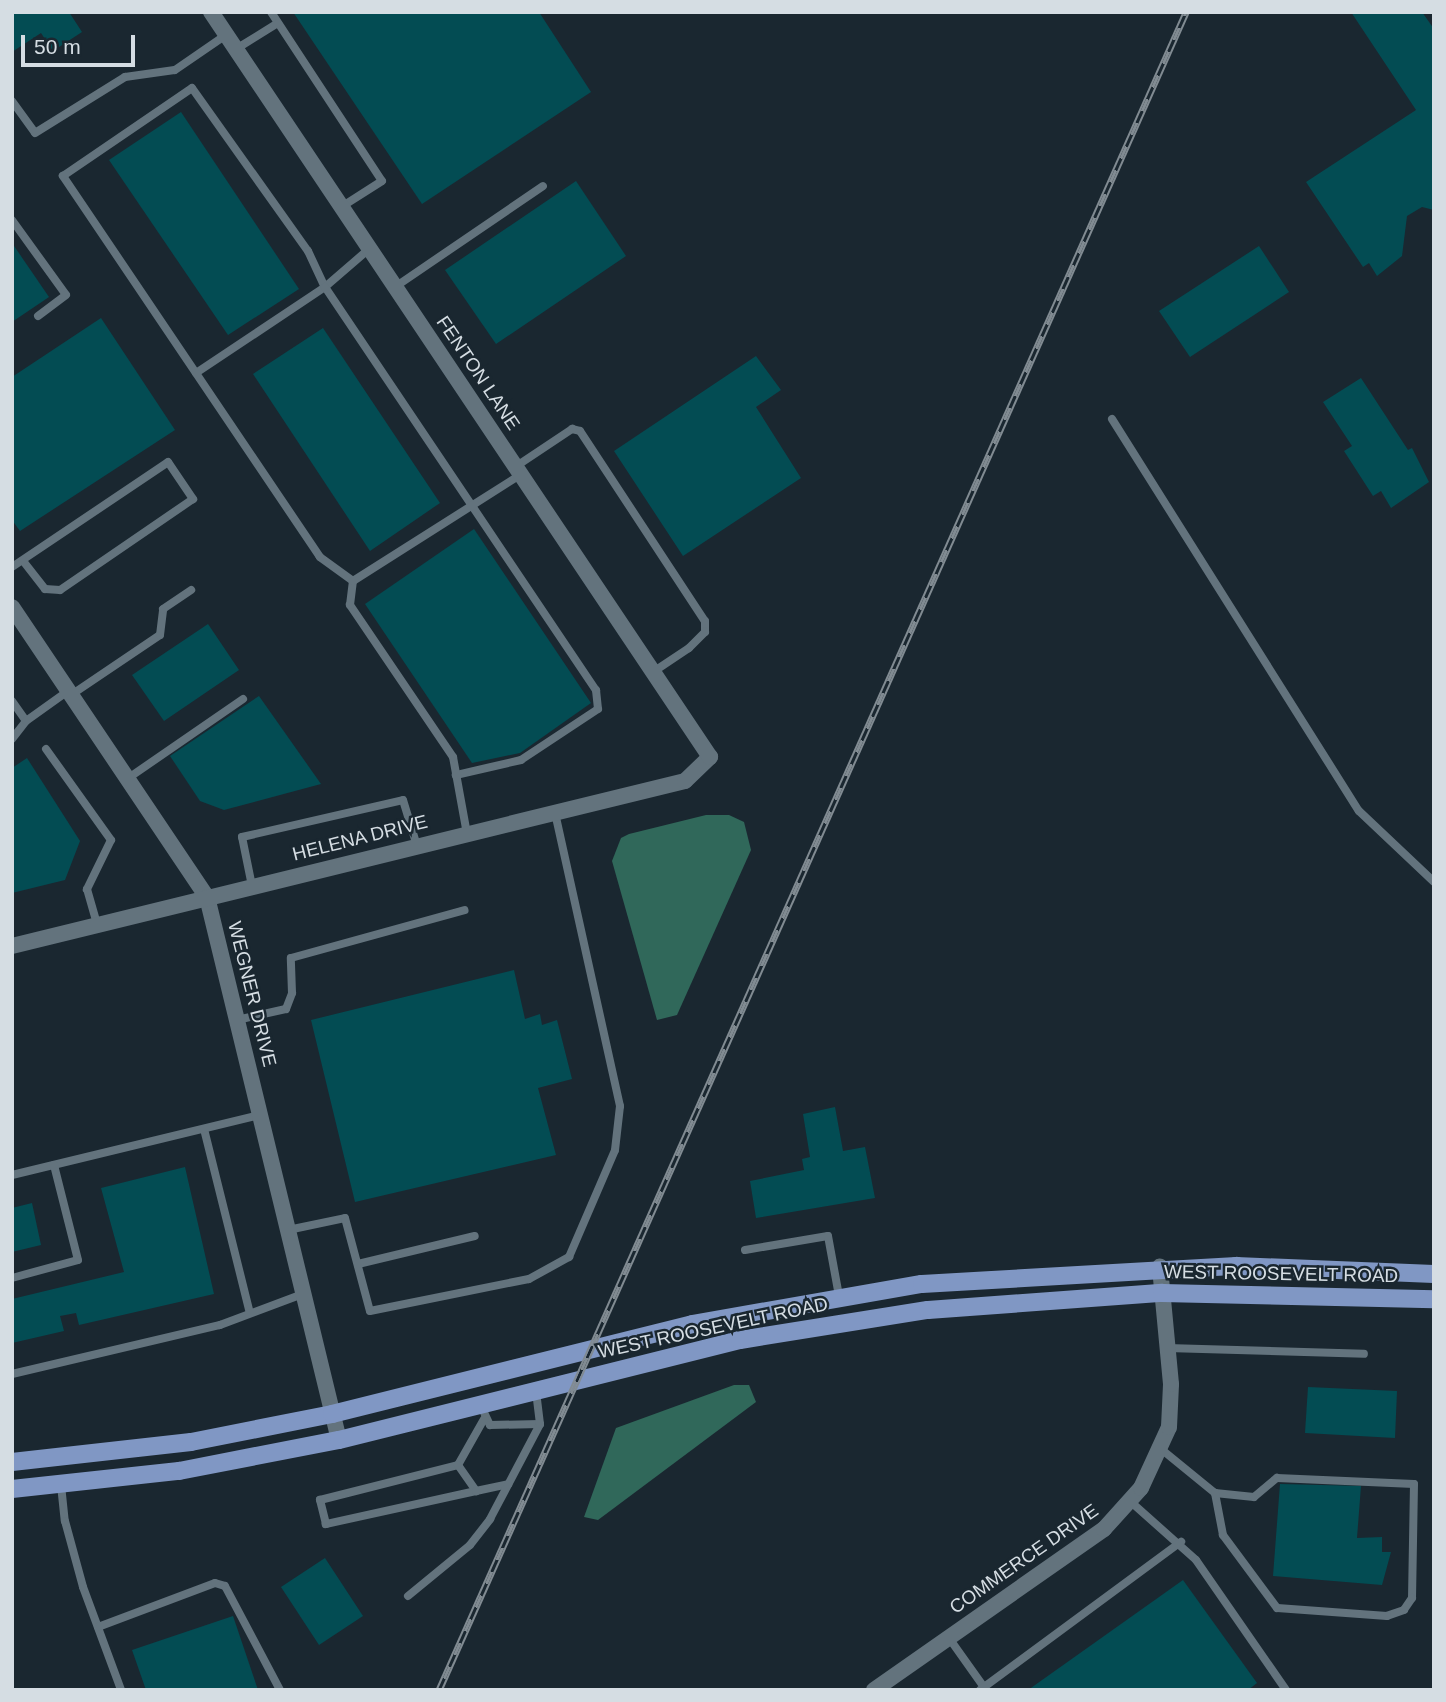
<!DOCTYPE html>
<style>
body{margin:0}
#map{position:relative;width:1446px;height:1702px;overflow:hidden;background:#1a2730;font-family:Arial,sans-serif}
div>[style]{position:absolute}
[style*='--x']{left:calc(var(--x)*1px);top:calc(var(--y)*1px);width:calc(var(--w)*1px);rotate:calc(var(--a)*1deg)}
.water>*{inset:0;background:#30685a}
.building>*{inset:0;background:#034c53}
.service>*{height:8px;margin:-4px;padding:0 4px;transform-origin:4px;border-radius:4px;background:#63737d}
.minor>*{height:16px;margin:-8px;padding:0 8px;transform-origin:8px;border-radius:8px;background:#63737d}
.primary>*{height:18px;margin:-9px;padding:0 9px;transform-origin:9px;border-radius:9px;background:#8097c4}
.rail>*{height:7px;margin-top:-3.5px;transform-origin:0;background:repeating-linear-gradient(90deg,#1a2730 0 13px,#818b92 0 26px);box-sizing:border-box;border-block:2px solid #818b92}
span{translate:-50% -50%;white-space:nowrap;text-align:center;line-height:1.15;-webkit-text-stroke:5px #1a2730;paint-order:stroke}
.street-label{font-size:19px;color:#d5dde3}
.frame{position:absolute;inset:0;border:14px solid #d5dde3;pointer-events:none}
.scale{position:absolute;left:21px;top:35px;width:114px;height:32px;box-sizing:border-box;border:4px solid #d5dde3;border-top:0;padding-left:9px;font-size:21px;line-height:24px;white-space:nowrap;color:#d5dde3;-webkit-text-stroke:5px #1a2730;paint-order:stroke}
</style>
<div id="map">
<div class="water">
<i style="clip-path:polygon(706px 815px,729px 815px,744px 822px,751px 850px,677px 1015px,657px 1020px,612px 861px,621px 838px,629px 834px)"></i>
<i style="clip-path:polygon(734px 1385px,749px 1385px,756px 1402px,598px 1520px,584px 1517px,616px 1428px)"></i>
</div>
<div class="building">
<i style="clip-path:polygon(12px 12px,69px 12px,82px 32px,53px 51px,41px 33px,12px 52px)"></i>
<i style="clip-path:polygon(293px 12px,539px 12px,591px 92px,422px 204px)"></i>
<i style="clip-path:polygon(1351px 12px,1422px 12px,1434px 29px,1434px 210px,1422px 207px,1407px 216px,1402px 256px,1377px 276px,1369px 263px,1363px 267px,1306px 182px,1416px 110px)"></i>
<i style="clip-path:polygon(181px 112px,299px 289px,228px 335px,109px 160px)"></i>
<i style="clip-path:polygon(576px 181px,626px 256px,496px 344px,445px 270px)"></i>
<i style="clip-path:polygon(12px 243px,49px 297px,12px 322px)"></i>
<i style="clip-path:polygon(1259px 246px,1289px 292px,1190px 357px,1159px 311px)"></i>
<i style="clip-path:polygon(101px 318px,175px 430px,20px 531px,12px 520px,12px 377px)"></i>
<i style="clip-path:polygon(323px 328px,440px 503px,370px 551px,253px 374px)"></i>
<i style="clip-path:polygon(756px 356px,781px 390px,756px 407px,801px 478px,683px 556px,614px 451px)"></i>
<i style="clip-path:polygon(1361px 378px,1408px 450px,1412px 448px,1429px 482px,1391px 508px,1381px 491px,1373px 496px,1344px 451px,1352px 446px,1323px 402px)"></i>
<i style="clip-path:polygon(474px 529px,591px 703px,520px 753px,472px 763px,365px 604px)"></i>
<i style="clip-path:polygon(208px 624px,239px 670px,164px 721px,132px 675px)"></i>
<i style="clip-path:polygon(259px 696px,321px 784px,224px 810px,200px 801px,170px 756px)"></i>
<i style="clip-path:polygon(27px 758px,80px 841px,65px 880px,12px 893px,12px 768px)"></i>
<i style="clip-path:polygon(514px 970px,525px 1019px,540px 1014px,542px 1025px,557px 1020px,572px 1079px,538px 1088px,556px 1155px,355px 1202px,311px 1020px)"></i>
<i style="clip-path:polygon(835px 1107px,843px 1151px,865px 1147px,875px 1198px,756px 1218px,750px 1181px,804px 1170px,802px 1159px,810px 1157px,803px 1114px)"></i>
<i style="clip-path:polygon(185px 1167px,214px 1294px,79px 1325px,76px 1313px,60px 1316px,64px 1331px,12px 1343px,12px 1299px,124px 1272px,101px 1188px)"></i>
<i style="clip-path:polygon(32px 1203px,41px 1245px,12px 1252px,12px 1208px)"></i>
<i style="clip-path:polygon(1308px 1387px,1397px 1391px,1395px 1438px,1305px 1433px)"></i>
<i style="clip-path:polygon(1280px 1484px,1361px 1486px,1357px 1538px,1382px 1537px,1382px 1552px,1391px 1552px,1382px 1585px,1273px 1576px)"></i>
<i style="clip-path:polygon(325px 1558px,363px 1616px,319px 1645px,281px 1587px)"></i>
<i style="clip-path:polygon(1183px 1580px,1257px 1683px,1248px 1690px,1028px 1690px)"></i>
<i style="clip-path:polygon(233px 1616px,258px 1690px,146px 1690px,132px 1650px)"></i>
</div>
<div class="service">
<i style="--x:271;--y:12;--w:202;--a:56.7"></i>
<i style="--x:382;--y:181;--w:49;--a:147.6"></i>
<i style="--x:236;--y:49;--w:49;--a:-31.8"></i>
<i style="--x:12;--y:101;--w:39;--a:54"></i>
<i style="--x:35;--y:133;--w:106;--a:-31.9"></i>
<i style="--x:125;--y:77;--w:50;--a:-8"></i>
<i style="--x:175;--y:70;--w:62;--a:-34.5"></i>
<i style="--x:12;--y:220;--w:92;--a:54.2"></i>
<i style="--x:66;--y:295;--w:35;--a:143"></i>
<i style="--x:395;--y:287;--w:179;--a:-34.3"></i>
<i style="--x:196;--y:373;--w:155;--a:-33.7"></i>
<i style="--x:325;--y:287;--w:58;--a:-40.8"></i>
<i style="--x:1112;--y:419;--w:463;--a:57.8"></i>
<i style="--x:1359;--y:811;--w:103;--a:43.4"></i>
<i style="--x:515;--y:467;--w:69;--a:-33.7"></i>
<i style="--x:572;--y:429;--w:8;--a:14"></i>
<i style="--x:580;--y:431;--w:227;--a:56.7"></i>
<i style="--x:705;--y:621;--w:11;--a:90"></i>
<i style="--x:705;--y:632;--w:23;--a:135"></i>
<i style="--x:689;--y:648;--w:43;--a:146.3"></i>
<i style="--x:12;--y:567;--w:188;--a:-33.9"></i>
<i style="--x:168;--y:462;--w:45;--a:56"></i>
<i style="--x:193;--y:499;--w:161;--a:145.6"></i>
<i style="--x:60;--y:590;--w:15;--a:-176"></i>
<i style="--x:45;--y:589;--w:36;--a:-128"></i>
<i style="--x:353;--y:581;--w:41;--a:-144"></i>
<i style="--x:320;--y:557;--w:460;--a:-124"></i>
<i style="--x:63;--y:176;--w:156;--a:-34.3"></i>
<i style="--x:192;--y:88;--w:200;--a:54.6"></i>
<i style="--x:308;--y:251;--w:40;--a:65"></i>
<i style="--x:325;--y:287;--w:486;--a:56.1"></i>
<i style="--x:596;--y:690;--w:19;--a:84"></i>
<i style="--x:598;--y:709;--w:92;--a:146.5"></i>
<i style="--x:521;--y:760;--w:67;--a:167"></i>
<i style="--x:71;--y:695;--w:107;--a:-34"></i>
<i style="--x:160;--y:635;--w:26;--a:-83"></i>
<i style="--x:163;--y:609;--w:34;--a:-34"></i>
<i style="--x:12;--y:701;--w:24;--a:55"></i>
<i style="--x:12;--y:739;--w:23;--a:-52"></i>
<i style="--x:26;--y:721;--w:52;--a:-35.5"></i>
<i style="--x:46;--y:749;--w:112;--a:54.5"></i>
<i style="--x:111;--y:840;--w:55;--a:116.1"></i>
<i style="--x:87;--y:889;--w:37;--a:74"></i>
<i style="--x:127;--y:779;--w:141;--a:-34.6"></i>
<i style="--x:467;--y:834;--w:78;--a:-100.3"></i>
<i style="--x:453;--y:757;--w:184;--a:-124.1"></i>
<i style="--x:350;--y:605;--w:24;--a:-83"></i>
<i style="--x:353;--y:581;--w:198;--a:-32.4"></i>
<i style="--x:252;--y:886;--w:50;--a:-101.5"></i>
<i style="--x:242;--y:837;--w:165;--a:-12.9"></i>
<i style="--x:403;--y:800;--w:48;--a:73.1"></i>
<i style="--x:237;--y:1020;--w:50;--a:-12.7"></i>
<i style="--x:286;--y:1009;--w:17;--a:-69"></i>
<i style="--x:292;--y:993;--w:35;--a:-92"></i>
<i style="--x:291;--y:958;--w:180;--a:-15.4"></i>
<i style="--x:204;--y:1129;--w:187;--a:76"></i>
<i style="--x:12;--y:1175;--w:255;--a:-13.6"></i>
<i style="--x:288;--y:1230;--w:58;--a:-11.9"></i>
<i style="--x:345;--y:1218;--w:96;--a:75"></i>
<i style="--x:370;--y:1311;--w:162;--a:-11.4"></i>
<i style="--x:529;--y:1279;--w:46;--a:-28.8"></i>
<i style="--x:569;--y:1257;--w:116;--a:-66.7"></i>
<i style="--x:615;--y:1150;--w:44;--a:-83.5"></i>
<i style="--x:620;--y:1106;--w:301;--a:-102.5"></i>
<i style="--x:745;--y:1250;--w:84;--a:-9.6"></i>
<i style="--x:828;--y:1236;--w:61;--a:79.6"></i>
<i style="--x:358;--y:1264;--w:120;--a:-13.5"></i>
<i style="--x:12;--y:1278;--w:68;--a:-15.3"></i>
<i style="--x:78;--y:1260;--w:98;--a:-104.2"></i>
<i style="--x:1167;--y:1348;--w:197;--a:1.7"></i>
<i style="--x:12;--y:1374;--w:214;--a:-13.3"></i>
<i style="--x:220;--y:1325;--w:89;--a:-20.5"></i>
<i style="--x:481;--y:1406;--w:21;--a:65"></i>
<i style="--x:490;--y:1425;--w:50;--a:-1.1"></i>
<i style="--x:1161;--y:1449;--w:70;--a:39.2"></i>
<i style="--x:1215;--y:1493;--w:39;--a:6"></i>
<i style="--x:1254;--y:1497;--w:30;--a:-40"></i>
<i style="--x:1277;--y:1478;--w:137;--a:2.5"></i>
<i style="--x:1414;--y:1484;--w:114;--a:91"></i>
<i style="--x:1412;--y:1598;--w:14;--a:124"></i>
<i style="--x:1404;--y:1610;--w:18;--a:161"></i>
<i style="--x:1387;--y:1616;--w:110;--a:-175.8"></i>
<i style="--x:1277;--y:1608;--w:91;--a:-126.5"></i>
<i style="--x:1223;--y:1535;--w:43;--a:-100.8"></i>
<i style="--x:458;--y:1465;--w:53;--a:-60.5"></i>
<i style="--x:61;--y:1485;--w:36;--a:84"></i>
<i style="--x:65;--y:1521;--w:68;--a:74.7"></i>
<i style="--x:83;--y:1587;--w:110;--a:69.7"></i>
<i style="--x:476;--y:1491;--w:154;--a:167.6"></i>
<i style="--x:326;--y:1524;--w:25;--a:-104"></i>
<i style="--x:320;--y:1500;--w:142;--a:-14.2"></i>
<i style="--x:458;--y:1465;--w:32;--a:55"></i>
<i style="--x:476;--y:1491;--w:33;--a:-12"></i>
<i style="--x:1131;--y:1502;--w:87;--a:41.7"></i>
<i style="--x:1196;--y:1560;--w:158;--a:55.3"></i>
<i style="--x:408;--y:1596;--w:80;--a:-39.4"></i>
<i style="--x:470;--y:1545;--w:33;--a:-52"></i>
<i style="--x:490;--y:1519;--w:107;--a:-62.2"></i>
<i style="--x:540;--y:1424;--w:34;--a:-97"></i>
<i style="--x:98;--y:1627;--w:125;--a:-20.6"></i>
<i style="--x:215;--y:1583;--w:10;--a:17"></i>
<i style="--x:225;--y:1586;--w:118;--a:62.1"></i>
<i style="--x:949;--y:1638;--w:64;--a:54.6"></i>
<i style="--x:980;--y:1690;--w:250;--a:-36.4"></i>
</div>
<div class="minor">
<i style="--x:12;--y:607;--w:349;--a:56.1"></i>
<i style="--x:207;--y:897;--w:559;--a:76.34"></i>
<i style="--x:12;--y:946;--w:693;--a:-13.78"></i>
<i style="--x:685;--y:781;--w:35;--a:-44"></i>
<i style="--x:710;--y:757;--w:897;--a:-123.81"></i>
<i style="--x:874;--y:1690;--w:281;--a:-35"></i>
<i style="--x:1104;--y:1529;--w:55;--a:-47.9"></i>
<i style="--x:1141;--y:1488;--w:67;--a:-65.3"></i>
<i style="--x:1169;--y:1427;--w:43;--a:-87.3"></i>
<i style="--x:1171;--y:1384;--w:118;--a:-95.4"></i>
</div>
<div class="primary">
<i style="--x:12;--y:1462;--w:180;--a:-6.4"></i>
<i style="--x:191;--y:1442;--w:144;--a:-11.2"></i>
<i style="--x:332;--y:1414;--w:371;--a:-14"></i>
<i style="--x:692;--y:1324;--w:233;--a:-9.9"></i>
<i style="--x:922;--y:1284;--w:315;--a:-3.3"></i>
<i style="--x:1236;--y:1266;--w:198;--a:2.3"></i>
<i style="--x:12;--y:1489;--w:168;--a:-6.2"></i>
<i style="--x:179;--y:1471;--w:163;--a:-11"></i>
<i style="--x:339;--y:1440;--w:413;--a:-14"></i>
<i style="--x:740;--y:1340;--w:190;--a:-9.1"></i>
<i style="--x:928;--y:1310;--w:235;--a:-4.2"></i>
<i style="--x:1162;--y:1293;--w:272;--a:1.3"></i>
</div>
<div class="rail">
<i style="--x:439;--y:1690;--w:1837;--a:-66"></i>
</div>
<div class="street-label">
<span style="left:478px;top:373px;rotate:56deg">FENTON LANE</span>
<span style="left:360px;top:838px;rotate:-14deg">HELENA DRIVE</span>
<span style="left:252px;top:994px;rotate:76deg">WEGNER DRIVE</span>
<span style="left:1281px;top:1274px;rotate:1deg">WEST ROOSEVELT ROAD</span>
<span style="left:713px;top:1328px;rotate:-12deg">WEST ROOSEVELT ROAD</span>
<span style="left:1024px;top:1559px;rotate:-35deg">COMMERCE DRIVE</span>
</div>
<div class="frame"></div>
<div class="scale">50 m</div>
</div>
